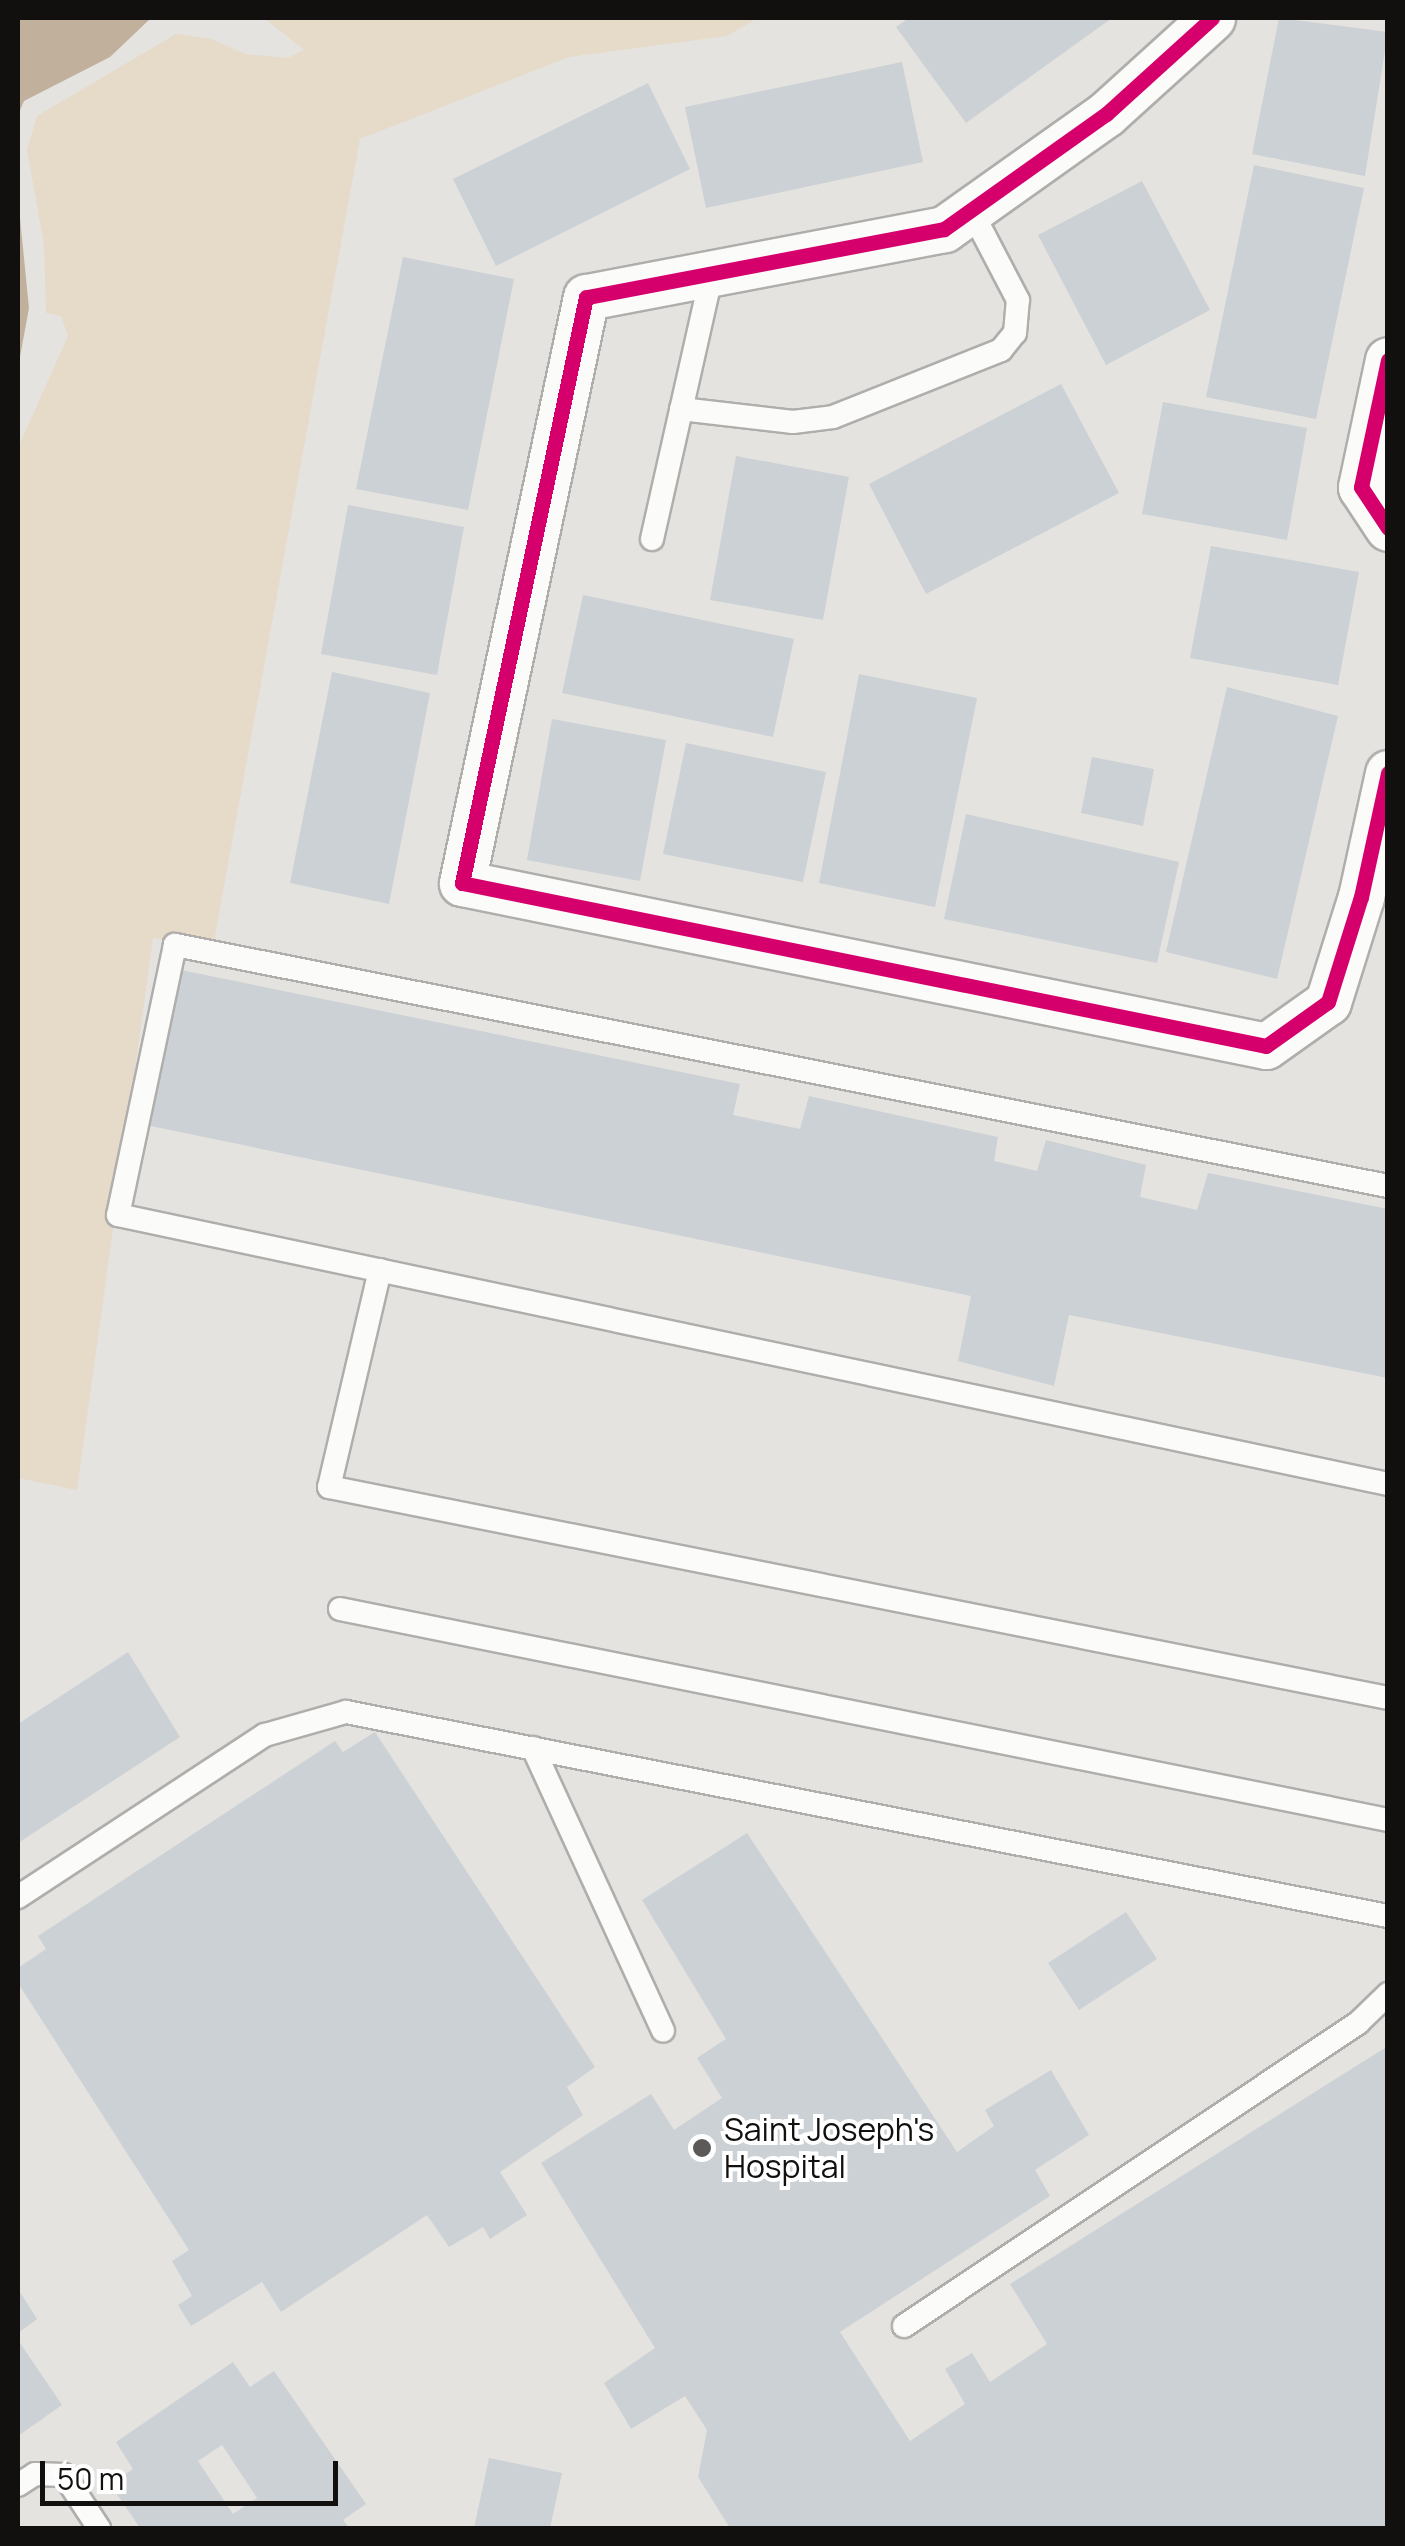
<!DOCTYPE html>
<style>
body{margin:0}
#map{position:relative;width:1405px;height:2546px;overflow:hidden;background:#e5e3e0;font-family:Manrope,sans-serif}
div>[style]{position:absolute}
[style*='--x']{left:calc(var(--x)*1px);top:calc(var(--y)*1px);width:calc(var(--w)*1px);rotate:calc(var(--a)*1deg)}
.green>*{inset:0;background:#e6dac8}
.water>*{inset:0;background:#c1b19c}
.building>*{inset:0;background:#cbd1d4}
.roads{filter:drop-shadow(2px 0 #afaeac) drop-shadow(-2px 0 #afaeac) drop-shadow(0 2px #afaeac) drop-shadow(0 -2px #afaeac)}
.service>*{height:22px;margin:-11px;padding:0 11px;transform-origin:11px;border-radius:11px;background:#fbfbfa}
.minor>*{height:45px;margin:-22.5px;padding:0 22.5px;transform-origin:22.5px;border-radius:22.5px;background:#fbfbfa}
.cycleway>*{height:15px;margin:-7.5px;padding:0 7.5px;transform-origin:7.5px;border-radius:7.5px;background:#d6006c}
.dots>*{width:28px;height:28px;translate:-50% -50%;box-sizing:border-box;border:5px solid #fff;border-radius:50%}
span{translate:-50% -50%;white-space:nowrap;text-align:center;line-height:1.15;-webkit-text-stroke:8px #fff;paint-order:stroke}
.poi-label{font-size:32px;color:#11100f}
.left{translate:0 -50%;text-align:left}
.frame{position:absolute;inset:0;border:20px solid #11100f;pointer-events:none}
.scale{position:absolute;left:40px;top:2461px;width:298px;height:45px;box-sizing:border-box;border:5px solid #11100f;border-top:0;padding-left:12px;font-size:30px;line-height:35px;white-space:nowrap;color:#11100f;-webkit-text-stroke:8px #fff;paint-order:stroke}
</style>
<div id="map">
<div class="green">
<i style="clip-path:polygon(264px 18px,758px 18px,727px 36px,569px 57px,360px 139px,213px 947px,153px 938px,77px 1490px,18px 1478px,18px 448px,68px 336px,61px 316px,46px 313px,44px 245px,27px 150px,37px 116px,176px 34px,212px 39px,245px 54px,288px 58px,304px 50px)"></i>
</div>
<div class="water">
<i style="clip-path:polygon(18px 18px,150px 18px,150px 19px,110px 57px,24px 101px,18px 115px)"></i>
<i style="clip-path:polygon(18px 198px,29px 308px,18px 368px)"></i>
</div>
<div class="building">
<i style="clip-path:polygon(909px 18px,1112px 18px,966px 123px,896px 27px)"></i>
<i style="clip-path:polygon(1279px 18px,1388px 32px,1365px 176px,1252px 154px)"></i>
<i style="clip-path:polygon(902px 62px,923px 162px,706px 208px,685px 107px)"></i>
<i style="clip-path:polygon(648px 83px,690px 169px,496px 266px,453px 179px)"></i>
<i style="clip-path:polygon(1254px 165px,1364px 188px,1316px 419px,1206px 397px)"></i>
<i style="clip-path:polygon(1142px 181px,1210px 310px,1106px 365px,1038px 235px)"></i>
<i style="clip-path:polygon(403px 257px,514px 279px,468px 510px,356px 489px)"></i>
<i style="clip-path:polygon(1061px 384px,1119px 493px,926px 594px,869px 484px)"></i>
<i style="clip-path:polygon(1163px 402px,1307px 428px,1287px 540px,1142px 514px)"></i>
<i style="clip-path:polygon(736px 456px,849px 477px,823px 620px,710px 600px)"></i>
<i style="clip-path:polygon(348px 505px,464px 527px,437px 675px,321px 654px)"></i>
<i style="clip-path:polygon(1211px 546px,1359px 572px,1338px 685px,1190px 658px)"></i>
<i style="clip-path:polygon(583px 595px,794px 639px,773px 737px,562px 693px)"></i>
<i style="clip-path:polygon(332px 672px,430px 693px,389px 904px,290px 883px)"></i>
<i style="clip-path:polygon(859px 674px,977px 698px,935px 907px,819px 883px)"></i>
<i style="clip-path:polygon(1227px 687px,1338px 716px,1277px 979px,1166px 952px)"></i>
<i style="clip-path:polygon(552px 719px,666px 740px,640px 881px,527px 860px)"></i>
<i style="clip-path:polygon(686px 743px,826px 772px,803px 882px,663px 854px)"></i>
<i style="clip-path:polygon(1092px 757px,1154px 769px,1143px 826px,1081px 813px)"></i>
<i style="clip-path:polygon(966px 814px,1179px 862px,1157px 963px,944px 919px)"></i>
<i style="clip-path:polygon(181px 970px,740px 1084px,733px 1115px,800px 1129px,809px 1096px,998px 1137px,994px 1161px,1037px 1171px,1046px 1140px,1146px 1165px,1140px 1197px,1197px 1210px,1208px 1173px,1388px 1209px,1388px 1378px,1069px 1315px,1054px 1386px,958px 1361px,971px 1296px,146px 1125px)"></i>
<i style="clip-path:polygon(128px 1652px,180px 1737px,18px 1843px,18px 1724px)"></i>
<i style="clip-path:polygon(375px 1732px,595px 2067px,567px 2087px,583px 2115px,500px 2172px,527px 2215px,490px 2239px,483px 2227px,449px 2247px,427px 2215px,281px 2312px,262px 2282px,191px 2326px,178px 2305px,192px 2296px,172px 2261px,189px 2250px,18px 1983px,18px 1968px,46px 1949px,38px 1936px,335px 1741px,343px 1752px)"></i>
<i style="clip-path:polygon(747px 1833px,957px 2152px,994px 2126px,985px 2110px,1051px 2070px,1089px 2135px,1035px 2170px,1050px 2196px,840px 2332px,910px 2441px,965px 2404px,945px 2369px,972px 2353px,990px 2382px,1047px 2344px,1010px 2284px,1388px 2046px,1388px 2528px,730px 2528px,698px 2477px,707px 2430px,685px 2396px,631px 2429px,604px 2383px,655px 2348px,541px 2163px,651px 2094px,674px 2130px,722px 2098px,697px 2058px,726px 2039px,642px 1900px)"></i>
<i style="clip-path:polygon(1126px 1912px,1157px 1959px,1079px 2010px,1048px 1963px)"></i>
<i style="clip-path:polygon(18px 2289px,37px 2319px,18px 2333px)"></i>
<i style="clip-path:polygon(18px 2340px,62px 2405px,18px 2436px)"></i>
<i style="clip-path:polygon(evenodd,233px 2362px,250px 2387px,274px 2371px,366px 2504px,343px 2520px,349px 2528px,140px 2528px,110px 2484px,133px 2469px,116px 2442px,233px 2362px,222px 2445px,257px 2498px,233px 2514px,198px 2461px,222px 2445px)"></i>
<i style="clip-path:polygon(489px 2458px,562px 2473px,550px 2528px,474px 2528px)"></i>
</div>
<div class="roads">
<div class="service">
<i style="--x:681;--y:409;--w:113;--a:6.6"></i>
<i style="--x:793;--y:422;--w:40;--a:-7.1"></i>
<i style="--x:833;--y:417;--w:181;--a:-21.7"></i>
<i style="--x:1001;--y:350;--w:22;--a:-51"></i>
<i style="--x:1015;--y:333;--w:33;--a:-85"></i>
<i style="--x:1018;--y:300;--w:102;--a:-117.6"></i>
<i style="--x:652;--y:539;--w:273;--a:-77.3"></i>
<i style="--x:1388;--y:1186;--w:1237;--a:-168.76"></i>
<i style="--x:175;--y:945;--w:276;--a:101.9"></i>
<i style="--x:118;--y:1215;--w:1298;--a:11.96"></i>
<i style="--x:380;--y:1270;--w:223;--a:103.2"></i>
<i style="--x:329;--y:1487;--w:1080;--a:11.27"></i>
<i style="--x:340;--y:1609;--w:1069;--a:11.38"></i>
<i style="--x:533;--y:1748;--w:311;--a:65.3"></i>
<i style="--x:18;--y:1897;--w:295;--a:-33.3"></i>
<i style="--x:265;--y:1735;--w:84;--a:-15.9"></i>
<i style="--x:346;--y:1712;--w:1062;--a:11.08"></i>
<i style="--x:904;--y:2326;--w:546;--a:-33.72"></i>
<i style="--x:1358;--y:2023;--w:42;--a:-44"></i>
<i style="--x:18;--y:2485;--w:20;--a:-33"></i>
<i style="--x:35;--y:2474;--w:29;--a:2"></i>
<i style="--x:64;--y:2475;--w:64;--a:56.6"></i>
</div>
<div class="minor">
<i style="--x:1212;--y:18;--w:143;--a:137.8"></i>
<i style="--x:1106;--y:114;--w:199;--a:144.6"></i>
<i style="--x:944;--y:229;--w:364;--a:169.2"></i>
<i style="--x:586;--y:297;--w:599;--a:101.95"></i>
<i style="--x:462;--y:883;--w:820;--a:11.46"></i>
<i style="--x:1266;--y:1046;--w:76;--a:-35.4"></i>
<i style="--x:1328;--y:1002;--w:110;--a:-72.6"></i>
<i style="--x:1361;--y:897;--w:127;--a:-77.7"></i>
<i style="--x:1388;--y:360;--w:130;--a:102"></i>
<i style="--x:1361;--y:487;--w:49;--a:56.6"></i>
</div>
</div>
<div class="cycleway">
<i style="--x:1212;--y:18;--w:143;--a:137.8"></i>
<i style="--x:1106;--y:114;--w:199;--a:144.6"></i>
<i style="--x:944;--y:229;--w:364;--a:169.2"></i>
<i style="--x:586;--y:297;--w:599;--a:101.95"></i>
<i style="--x:462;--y:883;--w:820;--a:11.46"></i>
<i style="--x:1266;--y:1046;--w:76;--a:-35.4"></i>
<i style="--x:1328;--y:1002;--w:110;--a:-72.6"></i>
<i style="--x:1361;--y:897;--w:127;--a:-77.7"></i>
<i style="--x:1388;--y:360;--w:130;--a:102"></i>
<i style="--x:1361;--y:487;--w:49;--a:56.6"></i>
</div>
<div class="dots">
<i style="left:702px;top:2148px;background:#5b5a58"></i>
</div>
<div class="poi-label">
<span class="left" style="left:724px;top:2148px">Saint Joseph's<br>Hospital</span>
</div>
<div class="frame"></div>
<div class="scale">50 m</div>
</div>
